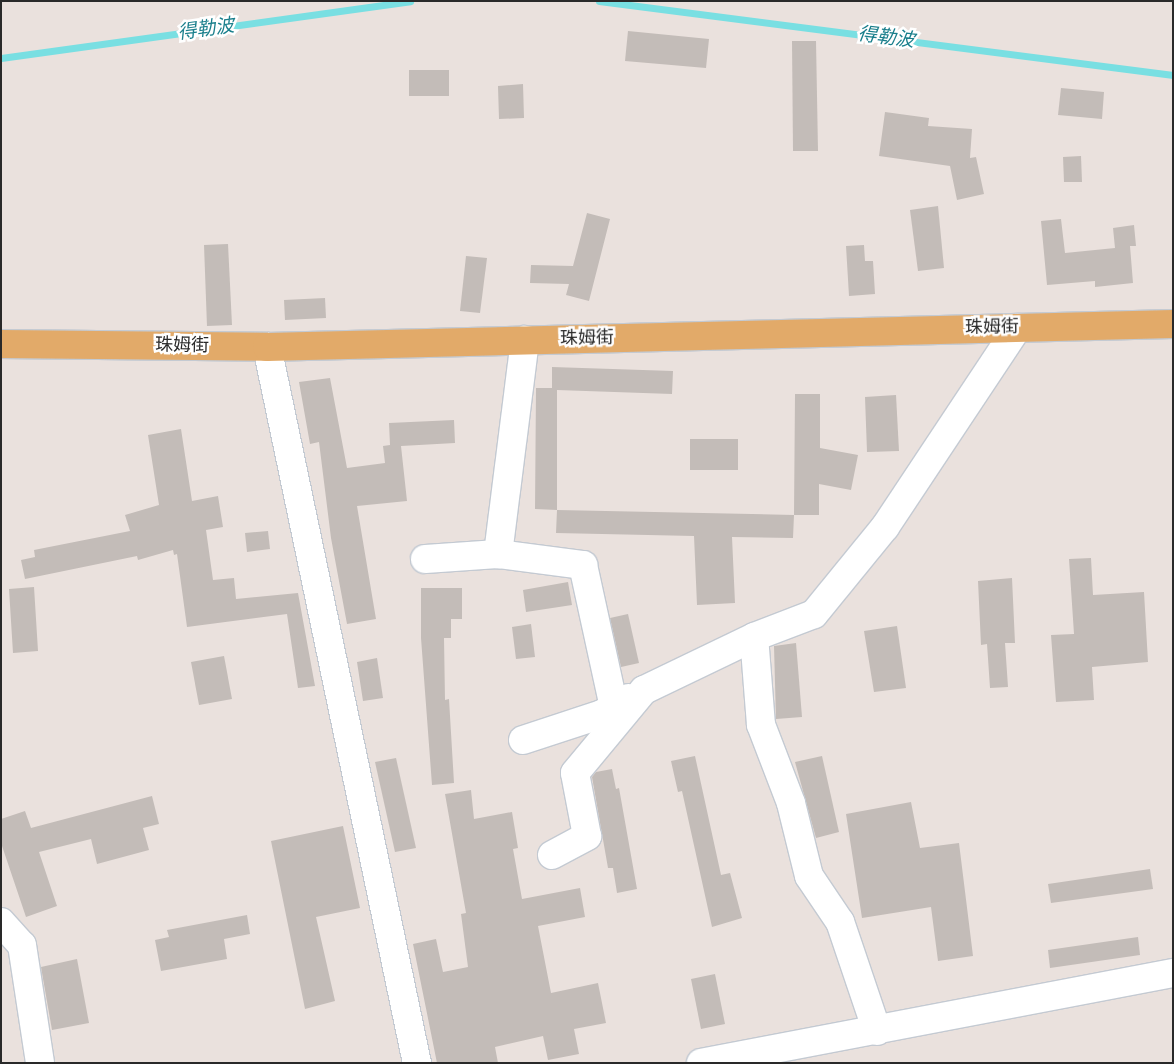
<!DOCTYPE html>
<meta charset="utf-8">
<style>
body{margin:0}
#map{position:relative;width:1174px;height:1064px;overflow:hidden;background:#eae1dd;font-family:"Source Sans 3","Noto Sans SC",sans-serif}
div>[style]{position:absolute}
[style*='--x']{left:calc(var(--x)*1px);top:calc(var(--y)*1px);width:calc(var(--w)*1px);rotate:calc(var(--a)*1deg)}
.stream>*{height:7px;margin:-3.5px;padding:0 3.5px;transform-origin:3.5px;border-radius:3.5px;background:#79dfe2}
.building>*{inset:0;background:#c3bcb8}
.roads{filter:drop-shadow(1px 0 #c4cad2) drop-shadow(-1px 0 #c4cad2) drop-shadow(0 1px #c4cad2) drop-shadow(0 -1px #c4cad2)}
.minor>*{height:28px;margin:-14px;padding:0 14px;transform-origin:14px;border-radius:14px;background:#fff}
.major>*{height:28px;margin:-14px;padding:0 14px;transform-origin:14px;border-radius:14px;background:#e2aa69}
span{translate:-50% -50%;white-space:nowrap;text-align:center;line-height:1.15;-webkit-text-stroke:5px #fff;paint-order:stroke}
.street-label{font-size:18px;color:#292929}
.water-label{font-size:19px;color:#1a7f8c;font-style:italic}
.frame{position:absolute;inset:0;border:2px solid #292929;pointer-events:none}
</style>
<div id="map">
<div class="stream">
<i style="--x:599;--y:1;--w:579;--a:7.35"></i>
<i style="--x:1;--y:58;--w:413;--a:-7.9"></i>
</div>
<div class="building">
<i style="clip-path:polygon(628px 31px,709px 39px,706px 68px,625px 61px)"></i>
<i style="clip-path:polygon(792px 41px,816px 41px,818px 151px,793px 151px)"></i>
<i style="clip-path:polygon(409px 70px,449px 70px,449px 96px,409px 96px)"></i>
<i style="clip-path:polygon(523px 84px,524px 118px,499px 119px,498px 86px)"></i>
<i style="clip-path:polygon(1061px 88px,1104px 92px,1102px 119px,1058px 115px)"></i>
<i style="clip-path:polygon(885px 112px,929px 118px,928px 126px,972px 129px,970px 158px,976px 157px,984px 194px,957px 200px,950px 166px,879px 156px)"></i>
<i style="clip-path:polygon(1081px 156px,1082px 182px,1064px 182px,1063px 157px)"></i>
<i style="clip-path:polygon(938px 206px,944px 268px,918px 271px,910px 210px)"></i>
<i style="clip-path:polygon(587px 213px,610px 219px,589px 301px,566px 295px,569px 284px,530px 283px,531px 265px,573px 266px)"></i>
<i style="clip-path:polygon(1061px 219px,1065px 253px,1115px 248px,1113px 228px,1134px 225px,1136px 246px,1130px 246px,1133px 283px,1095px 287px,1095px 281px,1047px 285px,1041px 221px)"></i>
<i style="clip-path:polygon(228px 244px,232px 325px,207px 326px,204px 245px)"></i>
<i style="clip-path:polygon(864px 245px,865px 261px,873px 261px,875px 294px,849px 296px,846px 246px)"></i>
<i style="clip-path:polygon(466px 256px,487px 258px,480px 313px,460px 311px)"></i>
<i style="clip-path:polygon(325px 298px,326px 318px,285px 320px,284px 300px)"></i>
<i style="clip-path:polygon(552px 367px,673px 371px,672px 394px,557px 390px,557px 510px,535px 509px,536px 388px,552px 388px)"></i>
<i style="clip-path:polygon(330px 378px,347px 468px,385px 463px,383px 446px,390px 445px,389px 423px,454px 420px,455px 443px,401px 446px,407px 501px,357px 506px,376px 619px,347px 624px,331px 538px,319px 442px,310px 444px,299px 382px)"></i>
<i style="clip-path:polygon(795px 394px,820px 394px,820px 448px,858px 455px,851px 490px,819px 484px,819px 515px,794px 515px)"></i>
<i style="clip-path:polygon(896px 395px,899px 451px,867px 452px,865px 397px)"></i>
<i style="clip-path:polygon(181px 429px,192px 501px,218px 496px,223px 527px,206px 530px,213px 580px,234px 578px,236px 599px,298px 593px,315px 686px,298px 688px,287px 614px,187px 627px,177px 554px,174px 555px,173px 550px,138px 560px,137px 556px,25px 579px,21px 560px,35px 557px,34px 550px,130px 531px,125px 515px,159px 505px,148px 435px)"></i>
<i style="clip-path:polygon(690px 439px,738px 439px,738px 470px,690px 470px)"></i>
<i style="clip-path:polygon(557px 510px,794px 515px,793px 538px,732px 537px,735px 603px,697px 605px,694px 536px,556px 533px)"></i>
<i style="clip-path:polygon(268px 531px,270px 549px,247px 552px,245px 533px)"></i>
<i style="clip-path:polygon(1091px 558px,1093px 595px,1144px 592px,1148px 662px,1092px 667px,1094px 700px,1056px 702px,1051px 635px,1074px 634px,1069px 559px)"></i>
<i style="clip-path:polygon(1012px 578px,1015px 643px,1005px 643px,1008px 687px,990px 688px,987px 644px,981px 645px,978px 581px)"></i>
<i style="clip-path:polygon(568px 582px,572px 605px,526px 612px,523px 590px)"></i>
<i style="clip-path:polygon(34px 587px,38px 651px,13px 653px,9px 589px)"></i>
<i style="clip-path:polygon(421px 588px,462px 588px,462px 619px,451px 619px,451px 638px,444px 638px,445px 700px,449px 699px,454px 783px,432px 785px,421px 638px)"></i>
<i style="clip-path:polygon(628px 614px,639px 663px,621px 667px,610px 618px)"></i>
<i style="clip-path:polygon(531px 624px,535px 657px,516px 659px,512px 627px)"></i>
<i style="clip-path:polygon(897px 626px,906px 688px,874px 692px,864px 631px)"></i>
<i style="clip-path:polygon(796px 643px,802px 717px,776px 719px,774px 646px)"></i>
<i style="clip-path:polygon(224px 656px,232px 699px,199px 705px,191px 662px)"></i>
<i style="clip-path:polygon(377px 658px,383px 698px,363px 701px,357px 662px)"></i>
<i style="clip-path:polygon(695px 756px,721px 875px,730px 873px,742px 918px,712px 927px,682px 791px,678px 792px,671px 761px)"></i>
<i style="clip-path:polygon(822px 756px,839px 832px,816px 838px,795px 762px)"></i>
<i style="clip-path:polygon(396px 758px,416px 848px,395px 852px,375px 762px)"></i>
<i style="clip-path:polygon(612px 769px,616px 789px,619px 788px,637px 889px,617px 893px,613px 868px,608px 868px,592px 777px,596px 772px)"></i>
<i style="clip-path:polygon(471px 790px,474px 819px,512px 812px,518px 848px,513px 849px,522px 899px,580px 888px,585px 917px,538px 926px,551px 993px,598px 983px,606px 1023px,574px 1029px,579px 1054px,548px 1060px,543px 1036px,495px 1047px,498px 1063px,437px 1063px,413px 944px,436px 939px,443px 972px,468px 967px,461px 914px,466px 913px,445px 794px)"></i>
<i style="clip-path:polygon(152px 796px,159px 824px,143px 828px,149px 850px,97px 864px,91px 839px,39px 852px,57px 906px,26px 917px,1px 843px,1px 819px,25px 811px,31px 828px)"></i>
<i style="clip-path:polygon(911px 802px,920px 848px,959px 843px,973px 956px,938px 961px,931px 907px,862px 918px,846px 814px)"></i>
<i style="clip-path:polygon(343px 826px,360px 908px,316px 917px,335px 1001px,305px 1009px,271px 841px)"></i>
<i style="clip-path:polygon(1150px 869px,1153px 889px,1051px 903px,1048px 884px)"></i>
<i style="clip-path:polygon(247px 915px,250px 934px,224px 939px,227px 959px,161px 971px,155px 940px,169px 937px,167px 930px)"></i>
<i style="clip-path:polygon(1138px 937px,1140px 955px,1050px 968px,1048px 950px)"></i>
<i style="clip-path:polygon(77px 959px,89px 1023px,52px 1030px,41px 967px)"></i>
<i style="clip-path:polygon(715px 974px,725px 1024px,701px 1029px,691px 979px)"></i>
</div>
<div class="roads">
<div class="minor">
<i style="--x:525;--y:340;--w:216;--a:97.2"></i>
<i style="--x:498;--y:554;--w:86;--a:7.4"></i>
<i style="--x:583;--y:565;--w:145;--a:77.7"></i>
<i style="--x:267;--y:347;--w:732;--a:78.17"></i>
<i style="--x:425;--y:559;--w:73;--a:-3.9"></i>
<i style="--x:523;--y:740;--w:83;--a:-18.2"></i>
<i style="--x:602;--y:714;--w:31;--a:-31"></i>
<i style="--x:552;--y:855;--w:40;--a:-28"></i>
<i style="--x:587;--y:836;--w:64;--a:-100.8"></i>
<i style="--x:575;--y:773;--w:108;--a:-50.3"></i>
<i style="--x:644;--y:690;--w:122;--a:-25.7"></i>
<i style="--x:1;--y:922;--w:31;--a:48"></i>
<i style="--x:22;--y:945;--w:119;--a:81.3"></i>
<i style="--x:877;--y:1031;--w:115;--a:-108.7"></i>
<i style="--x:840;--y:922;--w:55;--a:-124"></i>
<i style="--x:809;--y:876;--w:75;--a:-103.9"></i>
<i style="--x:791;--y:803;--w:84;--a:-111"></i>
<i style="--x:761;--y:725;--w:88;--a:-94.5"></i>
<i style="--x:754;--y:637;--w:64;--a:-21"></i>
<i style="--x:814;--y:614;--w:112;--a:-50.8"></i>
<i style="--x:885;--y:527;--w:239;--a:-56.4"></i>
<i style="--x:701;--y:1063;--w:481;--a:-10.8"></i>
</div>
<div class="major">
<i style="--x:1;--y:344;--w:266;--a:0.6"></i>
<i style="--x:267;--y:347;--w:906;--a:-1.45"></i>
</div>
</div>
<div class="street-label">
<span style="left:992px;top:328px;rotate:-1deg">珠姆街</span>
<span style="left:587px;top:339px;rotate:-1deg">珠姆街</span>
<span style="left:182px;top:346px;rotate:1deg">珠姆街</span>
</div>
<div class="water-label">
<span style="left:206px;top:30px;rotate:-8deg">得勒波</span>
<span style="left:886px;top:38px;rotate:7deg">得勒波</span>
</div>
<div class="frame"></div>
</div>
